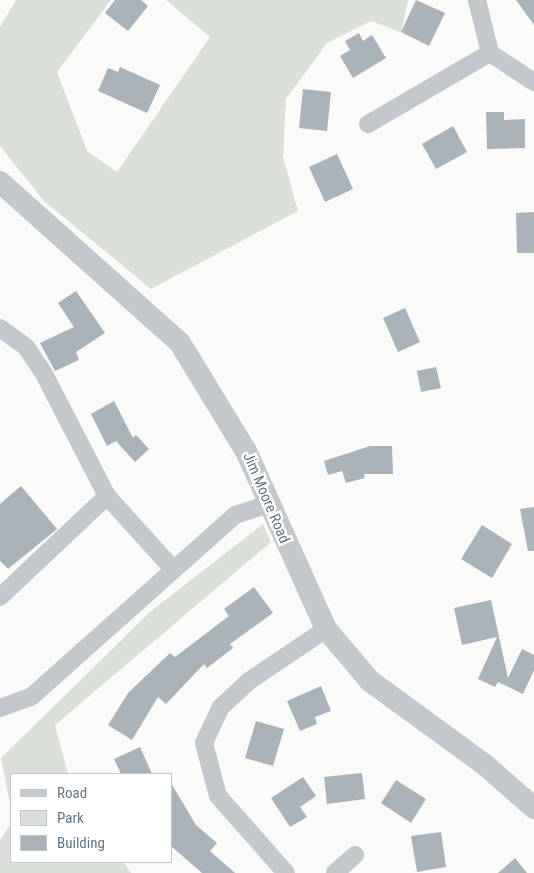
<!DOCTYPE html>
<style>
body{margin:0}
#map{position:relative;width:534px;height:873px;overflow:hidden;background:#fafaf8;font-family:"Roboto Condensed",sans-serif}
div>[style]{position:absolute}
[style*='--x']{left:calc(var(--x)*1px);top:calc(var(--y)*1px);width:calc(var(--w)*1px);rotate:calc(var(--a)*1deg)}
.green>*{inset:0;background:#dadfd7}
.building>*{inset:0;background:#aab3b9}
.minor>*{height:18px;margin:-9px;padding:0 9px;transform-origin:9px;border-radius:9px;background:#c3c8cc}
.tertiary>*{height:22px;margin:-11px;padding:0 11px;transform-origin:11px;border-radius:11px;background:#c3c8cc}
span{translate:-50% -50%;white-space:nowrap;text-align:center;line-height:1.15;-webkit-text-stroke:5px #fff;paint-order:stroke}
.street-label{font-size:15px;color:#657683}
.legend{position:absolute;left:10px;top:773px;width:162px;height:90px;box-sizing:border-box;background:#fff;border:1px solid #c1c8cd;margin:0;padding:6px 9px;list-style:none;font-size:15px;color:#657683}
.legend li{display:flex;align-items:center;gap:10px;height:25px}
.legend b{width:25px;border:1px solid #c1c8cd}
</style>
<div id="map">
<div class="green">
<i style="clip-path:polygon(16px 0,111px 0,57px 72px,87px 151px,117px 172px,210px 37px,166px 0,408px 0,401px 32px,371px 21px,327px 43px,286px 99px,283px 157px,298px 211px,151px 289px,44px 201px,0 146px,0 27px)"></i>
<i style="clip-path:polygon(263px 524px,271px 542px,55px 725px,68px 774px,11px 774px,11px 809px,1px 758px,151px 611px)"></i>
<i style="clip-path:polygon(11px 824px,11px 862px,123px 862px,131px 873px,0 873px,0 840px)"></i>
</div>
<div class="building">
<i style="clip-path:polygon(115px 0,141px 0,148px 6px,128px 31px,105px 13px)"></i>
<i style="clip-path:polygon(416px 0,445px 13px,429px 46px,401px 32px)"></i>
<i style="clip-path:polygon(516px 0,534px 0,534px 25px)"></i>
<i style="clip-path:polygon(359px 33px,363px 41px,372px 35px,386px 58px,353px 78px,340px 56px,350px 50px,345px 41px)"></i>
<i style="clip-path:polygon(120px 67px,160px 85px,147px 113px,98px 91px,108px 68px,118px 72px)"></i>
<i style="clip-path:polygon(303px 89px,331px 92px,327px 131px,299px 128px)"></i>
<i style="clip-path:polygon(486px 112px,504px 112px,504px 120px,525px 119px,525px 148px,487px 149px)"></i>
<i style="clip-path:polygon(453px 126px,467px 152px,436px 169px,422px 144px)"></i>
<i style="clip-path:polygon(337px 154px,353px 189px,325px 202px,309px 167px)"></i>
<i style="clip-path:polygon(534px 212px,534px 253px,517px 253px,516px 213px)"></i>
<i style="clip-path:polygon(76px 291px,105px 333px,76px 352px,79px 360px,55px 371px,40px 343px,74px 327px,58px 303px)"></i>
<i style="clip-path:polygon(405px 308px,420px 342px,398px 352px,383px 318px)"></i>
<i style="clip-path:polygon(436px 367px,441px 388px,421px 392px,417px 371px)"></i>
<i style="clip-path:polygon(114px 401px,133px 438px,136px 435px,149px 449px,135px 462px,116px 441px,107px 446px,91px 414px)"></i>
<i style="clip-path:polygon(370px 446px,392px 446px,393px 474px,364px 474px,365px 478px,346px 483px,342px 471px,328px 475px,324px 461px)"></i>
<i style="clip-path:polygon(21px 486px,57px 529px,8px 569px,0 561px,0 504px)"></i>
<i style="clip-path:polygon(534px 507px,534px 551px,528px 551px,520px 509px)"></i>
<i style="clip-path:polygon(482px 525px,512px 544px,492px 578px,461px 559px)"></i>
<i style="clip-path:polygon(254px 587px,273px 613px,230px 644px,233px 648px,207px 668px,204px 664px,166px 704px,158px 697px,132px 740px,108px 725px,128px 693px,170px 653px,175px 657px,229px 616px,224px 609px)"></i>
<i style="clip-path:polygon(491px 600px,508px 678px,522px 649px,534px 655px,534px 670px,523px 694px,498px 682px,495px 687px,478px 679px,497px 637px,462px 645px,454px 608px)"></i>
<i style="clip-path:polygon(321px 686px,331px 711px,315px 717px,317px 724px,300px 731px,287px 701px)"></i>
<i style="clip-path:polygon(256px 721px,284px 729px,273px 766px,245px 758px)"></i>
<i style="clip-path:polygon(140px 747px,152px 774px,121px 774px,114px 759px)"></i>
<i style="clip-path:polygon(362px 773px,365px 799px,327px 804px,324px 777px)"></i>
<i style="clip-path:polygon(303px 777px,316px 796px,300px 807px,307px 817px,290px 827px,271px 798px)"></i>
<i style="clip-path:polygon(396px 780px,426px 799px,411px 823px,381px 803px)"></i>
<i style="clip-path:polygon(171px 783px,196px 825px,217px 843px,210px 851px,235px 873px,202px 873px,171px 846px)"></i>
<i style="clip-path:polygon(441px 832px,446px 867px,417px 872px,411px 836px)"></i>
<i style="clip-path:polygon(515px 858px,527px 873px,498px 873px)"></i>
</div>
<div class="minor">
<i style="--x:477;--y:0;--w:55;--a:76.2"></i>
<i style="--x:490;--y:53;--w:53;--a:33.4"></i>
<i style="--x:368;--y:124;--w:141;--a:-30.2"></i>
<i style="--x:0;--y:328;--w:32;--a:36"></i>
<i style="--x:26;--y:347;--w:32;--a:56"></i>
<i style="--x:44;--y:374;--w:137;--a:62.7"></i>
<i style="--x:107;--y:496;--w:97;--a:47.9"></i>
<i style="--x:0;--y:597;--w:147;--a:-43.3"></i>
<i style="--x:0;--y:708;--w:33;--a:-20"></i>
<i style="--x:31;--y:697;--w:273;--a:-41.7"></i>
<i style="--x:235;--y:515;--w:36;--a:-18"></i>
<i style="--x:286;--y:873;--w:103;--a:-131.4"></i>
<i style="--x:218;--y:796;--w:55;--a:-104.8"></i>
<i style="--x:204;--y:743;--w:40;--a:-65"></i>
<i style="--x:221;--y:707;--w:38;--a:-43"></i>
<i style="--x:249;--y:681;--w:93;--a:-34"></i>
<i style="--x:335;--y:873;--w:27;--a:-42"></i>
</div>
<div class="tertiary">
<i style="--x:0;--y:182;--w:241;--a:41.8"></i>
<i style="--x:180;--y:343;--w:127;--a:58.6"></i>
<i style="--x:246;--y:451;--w:195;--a:65.8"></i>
<i style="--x:326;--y:629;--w:68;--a:49.8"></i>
<i style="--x:370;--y:681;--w:141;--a:36.1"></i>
<i style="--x:484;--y:764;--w:67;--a:41.3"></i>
</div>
<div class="street-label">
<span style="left:266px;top:498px;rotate:67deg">Jim Moore Road</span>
</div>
<ul class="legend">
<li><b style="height:6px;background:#c3c8cc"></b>Road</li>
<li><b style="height:14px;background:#dadfd7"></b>Park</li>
<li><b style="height:14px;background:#aab3b9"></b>Building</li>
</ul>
</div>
